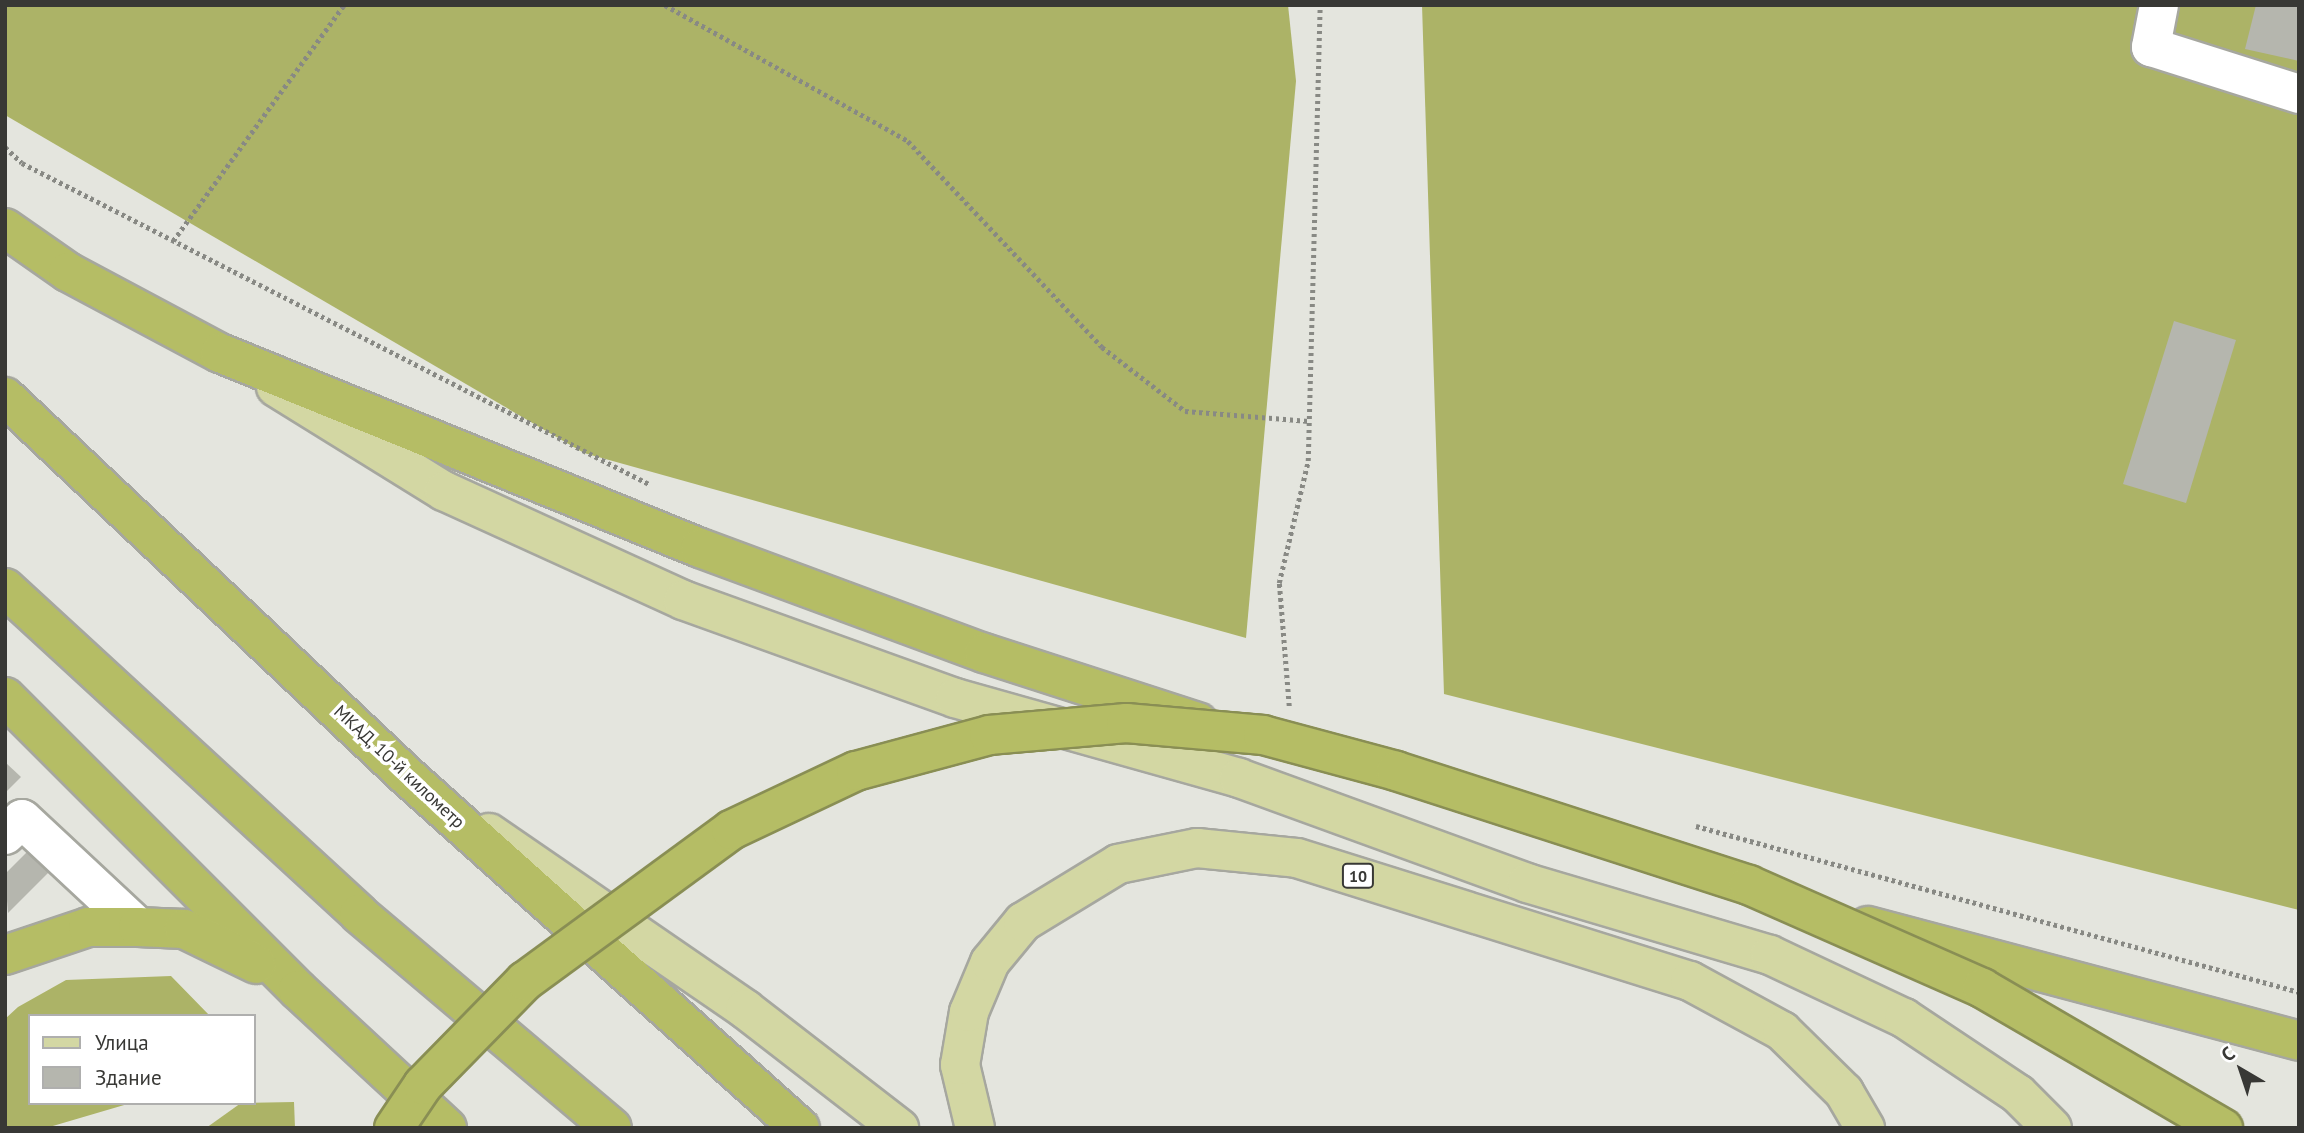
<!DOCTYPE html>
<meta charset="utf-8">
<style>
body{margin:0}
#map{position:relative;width:2304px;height:1133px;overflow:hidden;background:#e4e5de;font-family:"PT Sans",sans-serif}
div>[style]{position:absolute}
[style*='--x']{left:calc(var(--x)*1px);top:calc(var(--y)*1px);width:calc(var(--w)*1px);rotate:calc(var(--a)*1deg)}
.forest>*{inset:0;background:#acb367}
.building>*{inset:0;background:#b5b6ae}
.path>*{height:4.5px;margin-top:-2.25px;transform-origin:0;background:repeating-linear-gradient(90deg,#888984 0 3.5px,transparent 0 7px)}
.roads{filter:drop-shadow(2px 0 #a6a79f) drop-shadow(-2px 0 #a6a79f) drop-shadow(0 2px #a6a79f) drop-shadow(0 -2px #a6a79f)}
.minor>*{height:38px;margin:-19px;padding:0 19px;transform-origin:19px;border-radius:19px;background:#fff}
.major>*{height:38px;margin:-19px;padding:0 19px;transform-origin:19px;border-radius:19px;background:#d3d7a3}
.highway>*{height:38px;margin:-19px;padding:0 19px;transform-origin:19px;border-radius:19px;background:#b5bd65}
.bridges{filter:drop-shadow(2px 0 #898e54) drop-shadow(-2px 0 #898e54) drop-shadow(0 2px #898e54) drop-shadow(0 -2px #898e54)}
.highway-bridge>*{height:38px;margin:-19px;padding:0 19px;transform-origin:19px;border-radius:19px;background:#b5bd65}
span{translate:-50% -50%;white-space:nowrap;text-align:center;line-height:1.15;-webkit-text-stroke:7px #fff;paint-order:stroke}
.shield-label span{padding:2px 5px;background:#fff;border:2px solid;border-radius:5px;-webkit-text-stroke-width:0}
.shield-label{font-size:16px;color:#383835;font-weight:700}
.street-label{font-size:18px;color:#383835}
.frame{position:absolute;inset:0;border:7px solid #383835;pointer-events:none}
.legend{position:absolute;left:28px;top:1014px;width:228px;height:91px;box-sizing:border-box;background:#fff;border:2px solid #afafae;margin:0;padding:9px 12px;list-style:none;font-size:21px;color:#383835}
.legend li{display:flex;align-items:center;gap:14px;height:35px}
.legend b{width:35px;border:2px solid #afafae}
.north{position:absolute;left:2206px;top:1035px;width:70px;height:70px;-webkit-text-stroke:5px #fff;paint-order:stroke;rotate:321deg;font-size:19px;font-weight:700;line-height:28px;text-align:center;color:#383835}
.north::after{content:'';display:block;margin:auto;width:24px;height:32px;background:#383835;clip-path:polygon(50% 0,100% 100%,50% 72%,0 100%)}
</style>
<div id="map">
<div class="forest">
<i style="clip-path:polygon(5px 5px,1288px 5px,1296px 81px,1246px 638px,584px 453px,5px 115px)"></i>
<i style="clip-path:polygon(1422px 5px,2299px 5px,2299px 910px,1444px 694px)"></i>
<i style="clip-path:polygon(171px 976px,210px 1016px,30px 1016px,30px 1103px,131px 1103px,46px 1128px,5px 1128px,5px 1019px,18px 1007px,66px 980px)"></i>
<i style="clip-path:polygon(294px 1102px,295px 1128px,206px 1128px,241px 1103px)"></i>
</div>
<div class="building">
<i style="clip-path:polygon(2256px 5px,2299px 5px,2299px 61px,2245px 49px)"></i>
<i style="clip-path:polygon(2174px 321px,2236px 340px,2186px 503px,2123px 484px)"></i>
<i style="clip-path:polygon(5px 762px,21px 777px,5px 793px)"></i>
<i style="clip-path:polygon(28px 851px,49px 872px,8px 913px,5px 874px)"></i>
</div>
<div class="path">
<i style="--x:665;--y:5;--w:278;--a:29.2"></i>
<i style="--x:908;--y:141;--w:283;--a:46.7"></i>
<i style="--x:1102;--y:347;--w:105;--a:37.6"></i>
<i style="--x:1185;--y:411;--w:124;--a:4.6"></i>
<i style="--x:5;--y:147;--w:23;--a:43"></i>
<i style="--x:22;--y:163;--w:704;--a:27.11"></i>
<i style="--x:173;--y:241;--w:291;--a:-54.1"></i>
<i style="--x:1289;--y:706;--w:123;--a:-94.6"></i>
<i style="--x:1279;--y:583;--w:125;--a:-76.6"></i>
<i style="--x:1308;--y:461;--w:456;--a:-88.5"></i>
<i style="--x:1696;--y:826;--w:625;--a:15.39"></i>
</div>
<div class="roads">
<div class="minor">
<i style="--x:2159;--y:5;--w:43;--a:100.8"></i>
<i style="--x:2151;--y:47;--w:155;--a:17.6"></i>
<i style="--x:5;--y:835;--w:23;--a:-43"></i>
<i style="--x:22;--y:819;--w:158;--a:43"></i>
</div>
<div class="major">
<i style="--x:276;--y:387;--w:198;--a:31.8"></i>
<i style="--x:444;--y:491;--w:263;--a:24.5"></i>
<i style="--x:683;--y:600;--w:289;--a:19.8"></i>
<i style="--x:955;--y:698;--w:295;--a:15.7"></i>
<i style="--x:1239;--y:778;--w:307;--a:20"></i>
<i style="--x:1527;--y:883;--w:253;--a:16.5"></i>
<i style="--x:1770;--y:955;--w:148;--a:25.2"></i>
<i style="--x:1904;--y:1018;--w:137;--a:33.7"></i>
<i style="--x:2018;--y:1094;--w:48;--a:45"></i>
<i style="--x:489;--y:833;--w:311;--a:34.5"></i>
<i style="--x:745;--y:1009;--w:195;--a:37.7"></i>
<i style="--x:975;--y:1128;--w:65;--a:-103.4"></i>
<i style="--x:960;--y:1065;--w:54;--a:-80.4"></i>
<i style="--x:969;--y:1012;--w:54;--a:-67.2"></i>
<i style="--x:990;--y:962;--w:52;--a:-50.5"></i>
<i style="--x:1023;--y:922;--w:111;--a:-31.4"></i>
<i style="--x:1118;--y:864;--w:81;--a:-11.4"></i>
<i style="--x:1197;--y:848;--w:100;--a:5.7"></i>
<i style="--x:1297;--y:858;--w:412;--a:17.4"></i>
<i style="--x:1690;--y:981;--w:105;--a:28.5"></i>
<i style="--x:1782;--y:1031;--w:87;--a:44.5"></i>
<i style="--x:1844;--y:1092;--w:42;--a:59.7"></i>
</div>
<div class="highway">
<i style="--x:5;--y:228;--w:77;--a:34.9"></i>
<i style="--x:68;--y:272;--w:172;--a:28.1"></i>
<i style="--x:220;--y:353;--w:518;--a:22.11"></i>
<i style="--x:700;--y:548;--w:303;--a:20.3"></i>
<i style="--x:984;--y:653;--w:225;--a:17.9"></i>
<i style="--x:5;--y:397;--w:554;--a:43.32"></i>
<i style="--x:408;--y:777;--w:526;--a:41.84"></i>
<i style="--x:5;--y:588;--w:481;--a:42.6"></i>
<i style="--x:359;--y:914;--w:331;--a:40.2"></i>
<i style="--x:5;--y:697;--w:414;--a:45"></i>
<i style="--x:298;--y:990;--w:203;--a:42.8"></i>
<i style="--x:1868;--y:926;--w:446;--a:14.9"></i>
<i style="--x:5;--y:955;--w:88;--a:-18.6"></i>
<i style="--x:88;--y:927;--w:50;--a:0"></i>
<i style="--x:138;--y:927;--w:46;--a:2.5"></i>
<i style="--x:184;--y:929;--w:80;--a:25.9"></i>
</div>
</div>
<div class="bridges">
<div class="highway-bridge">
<i style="--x:394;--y:1128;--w:52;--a:-56"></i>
<i style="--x:423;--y:1085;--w:146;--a:-45.6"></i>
<i style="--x:525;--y:981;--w:255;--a:-36.2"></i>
<i style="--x:731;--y:830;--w:138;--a:-25.3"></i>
<i style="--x:856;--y:771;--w:138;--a:-15.1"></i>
<i style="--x:989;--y:735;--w:138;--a:-5"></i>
<i style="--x:1126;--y:723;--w:138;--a:5"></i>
<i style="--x:1263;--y:735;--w:138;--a:15.1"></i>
<i style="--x:1396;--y:771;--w:371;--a:17.9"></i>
<i style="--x:1749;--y:885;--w:255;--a:23.8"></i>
<i style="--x:1982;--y:988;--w:279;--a:30.2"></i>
</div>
</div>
<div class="shield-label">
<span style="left:1358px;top:876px">10</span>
</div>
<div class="street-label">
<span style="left:399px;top:767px;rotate:43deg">МКАД, 10-й километр</span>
</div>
<div class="frame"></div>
<ul class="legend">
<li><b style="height:9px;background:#d3d7a3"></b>Улица</li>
<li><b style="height:19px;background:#b5b6ae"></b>Здание</li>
</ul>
<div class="north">С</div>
</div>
